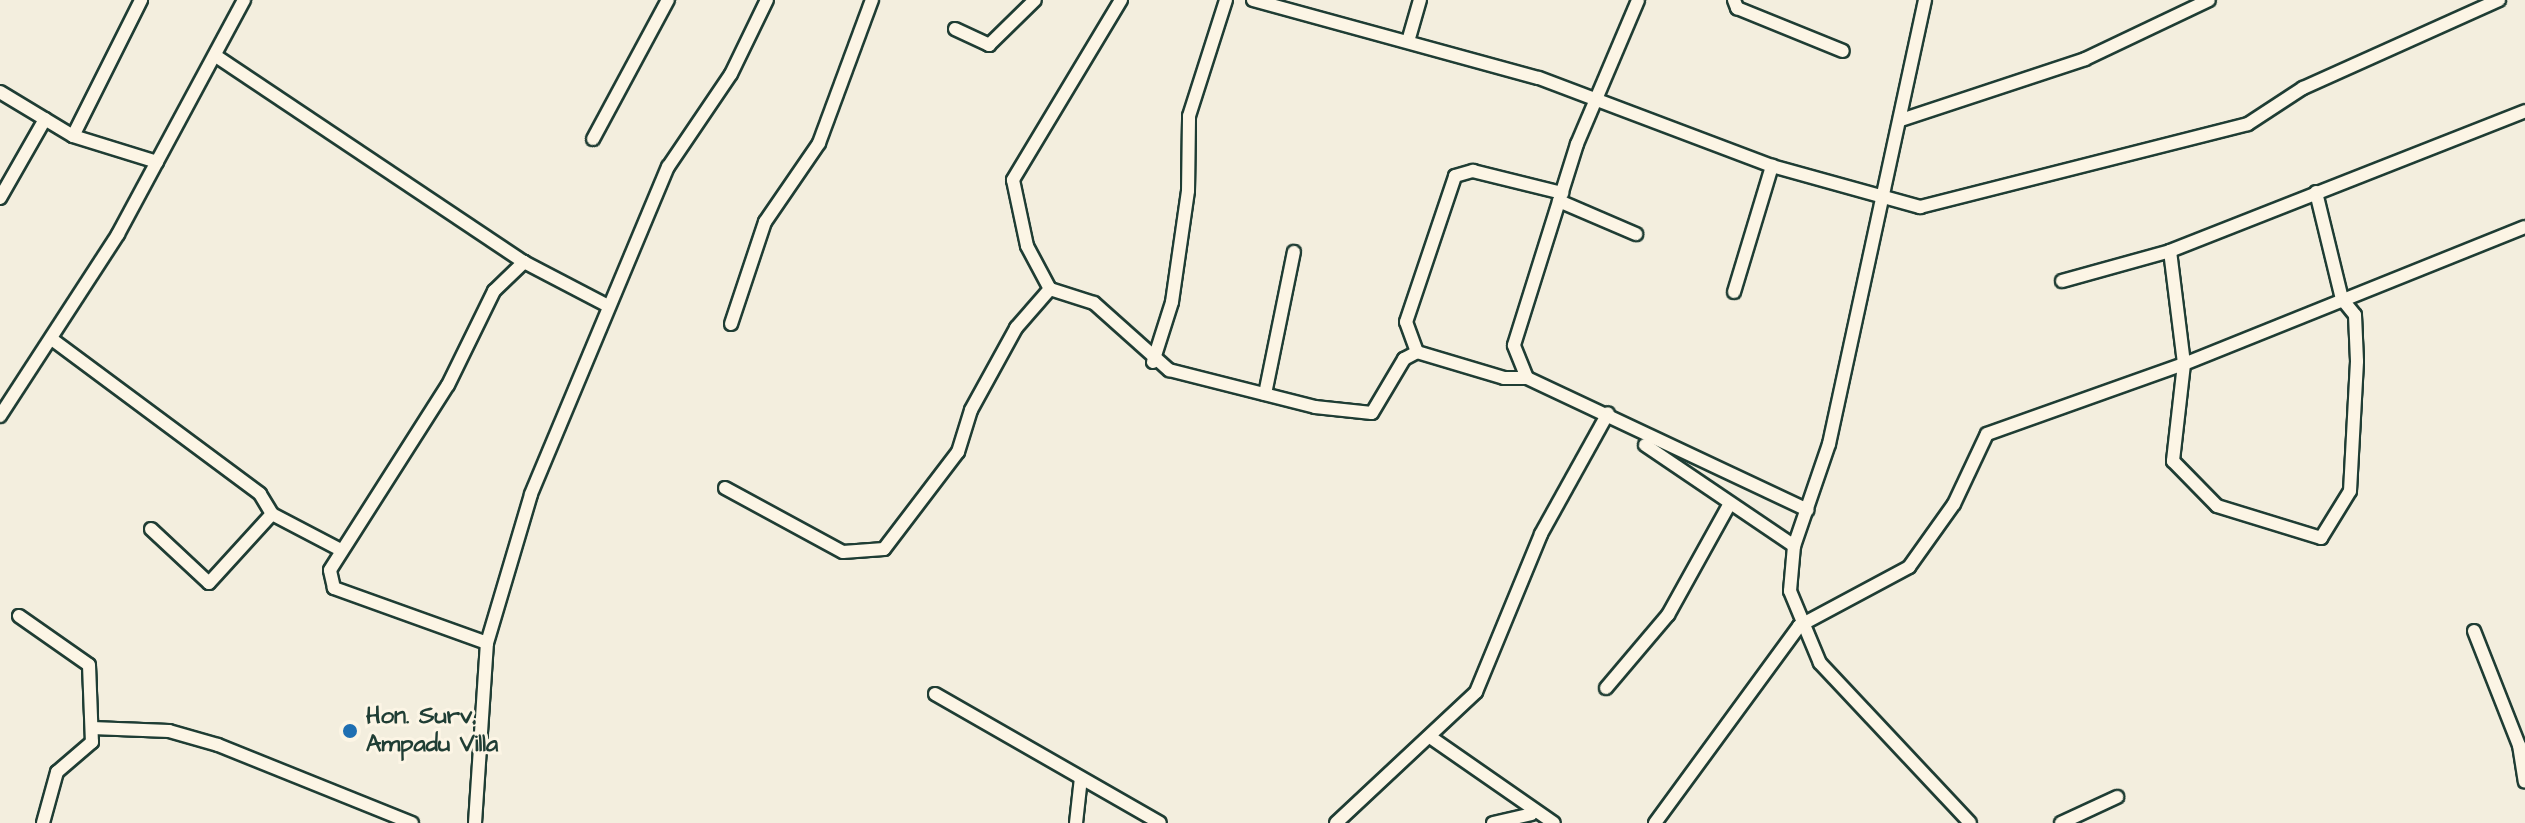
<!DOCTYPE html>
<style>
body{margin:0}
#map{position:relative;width:2525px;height:823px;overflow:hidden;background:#f3eede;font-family:"Architects Daughter",sans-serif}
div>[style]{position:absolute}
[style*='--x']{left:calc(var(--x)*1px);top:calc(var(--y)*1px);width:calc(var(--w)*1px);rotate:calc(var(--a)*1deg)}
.roads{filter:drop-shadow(2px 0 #1f3d34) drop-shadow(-2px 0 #1f3d34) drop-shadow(0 2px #1f3d34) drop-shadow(0 -2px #1f3d34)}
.minor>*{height:12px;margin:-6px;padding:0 6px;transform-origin:6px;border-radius:6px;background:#fcf5e5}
.dots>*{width:22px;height:22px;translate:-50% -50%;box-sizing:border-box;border:4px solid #fcf5e5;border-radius:50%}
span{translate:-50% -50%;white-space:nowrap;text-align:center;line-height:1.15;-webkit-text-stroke:6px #fcf5e5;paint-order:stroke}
.poi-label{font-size:24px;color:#1f3d34;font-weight:700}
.left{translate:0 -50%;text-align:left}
</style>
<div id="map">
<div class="roads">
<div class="minor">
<i style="--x:1121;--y:0;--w:210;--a:121"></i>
<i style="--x:1013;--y:180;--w:67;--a:78"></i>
<i style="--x:1027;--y:246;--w:49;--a:61.9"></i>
<i style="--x:1050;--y:289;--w:46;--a:17.7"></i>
<i style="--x:1094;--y:303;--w:101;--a:41.8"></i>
<i style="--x:1169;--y:370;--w:151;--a:14.2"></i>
<i style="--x:1315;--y:407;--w:57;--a:6"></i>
<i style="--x:1372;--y:413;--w:63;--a:-59.3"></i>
<i style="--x:1404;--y:359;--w:15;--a:-28"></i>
<i style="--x:1417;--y:352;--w:91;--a:16.6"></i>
<i style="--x:1504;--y:378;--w:23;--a:0"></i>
<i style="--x:1527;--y:378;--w:310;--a:25.2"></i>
<i style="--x:1253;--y:0;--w:296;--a:15.3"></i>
<i style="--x:1539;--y:78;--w:249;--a:20.7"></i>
<i style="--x:1772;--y:166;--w:154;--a:15.5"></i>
<i style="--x:1920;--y:207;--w:338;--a:-14.2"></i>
<i style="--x:2248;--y:124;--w:66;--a:-33.2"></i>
<i style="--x:2303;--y:88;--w:215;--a:-24.2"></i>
<i style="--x:1734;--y:0;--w:9;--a:69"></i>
<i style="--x:1737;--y:8;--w:114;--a:22.1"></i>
<i style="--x:1925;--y:0;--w:454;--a:102.2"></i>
<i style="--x:1829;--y:444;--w:108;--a:108.9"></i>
<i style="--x:1794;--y:546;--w:45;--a:95.1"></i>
<i style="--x:1790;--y:591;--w:78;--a:67.4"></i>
<i style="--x:1820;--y:663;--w:219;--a:46.8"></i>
<i style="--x:955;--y:29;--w:38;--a:25"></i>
<i style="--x:989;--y:45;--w:64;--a:-44.4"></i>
<i style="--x:1409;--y:38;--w:40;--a:-74"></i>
<i style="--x:216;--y:56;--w:371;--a:33.8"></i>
<i style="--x:524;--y:262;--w:95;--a:27.6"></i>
<i style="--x:0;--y:92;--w:85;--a:31.1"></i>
<i style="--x:73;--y:136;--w:88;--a:17.2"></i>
<i style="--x:1901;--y:120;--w:194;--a:-18.3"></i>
<i style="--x:2085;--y:59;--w:137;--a:-25.4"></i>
<i style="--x:73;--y:136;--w:152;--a:-63.4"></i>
<i style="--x:593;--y:139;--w:158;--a:-61.7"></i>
<i style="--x:0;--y:198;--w:91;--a:-60.3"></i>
<i style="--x:1559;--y:201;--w:84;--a:23.2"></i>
<i style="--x:2170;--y:251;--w:114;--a:82.9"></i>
<i style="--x:2184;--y:364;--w:98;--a:96.5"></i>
<i style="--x:2173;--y:461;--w:63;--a:45.6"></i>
<i style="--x:2217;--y:506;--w:109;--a:17.1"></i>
<i style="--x:2321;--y:538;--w:55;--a:-58.3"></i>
<i style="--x:2350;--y:491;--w:130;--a:-86.9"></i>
<i style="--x:2357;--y:361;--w:46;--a:-92.5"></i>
<i style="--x:2355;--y:315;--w:21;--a:-129"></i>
<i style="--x:2342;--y:299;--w:110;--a:-103.7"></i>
<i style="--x:2062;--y:281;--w:112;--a:-15.5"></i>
<i style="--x:2170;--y:251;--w:382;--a:-21.5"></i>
<i style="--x:1734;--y:292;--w:132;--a:-73.2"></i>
<i style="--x:731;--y:324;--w:108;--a:-71.6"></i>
<i style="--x:765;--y:222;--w:96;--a:-55.6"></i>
<i style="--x:819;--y:143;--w:153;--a:-69.7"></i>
<i style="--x:53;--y:340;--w:258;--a:36.6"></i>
<i style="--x:260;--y:494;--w:23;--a:59"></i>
<i style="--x:272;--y:514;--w:76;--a:27.6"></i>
<i style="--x:1417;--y:352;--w:32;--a:-110"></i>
<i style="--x:1406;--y:322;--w:154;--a:-71.4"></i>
<i style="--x:1455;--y:176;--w:19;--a:-16"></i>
<i style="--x:1473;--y:171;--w:92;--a:13.9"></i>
<i style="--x:1153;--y:362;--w:63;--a:-72.4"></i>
<i style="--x:1172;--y:302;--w:112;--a:-81.8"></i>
<i style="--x:1188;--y:191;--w:75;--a:-89.2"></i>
<i style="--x:1189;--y:116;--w:122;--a:-72.3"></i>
<i style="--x:1527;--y:378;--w:35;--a:-112"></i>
<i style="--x:1514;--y:345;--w:211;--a:-72.6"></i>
<i style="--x:1577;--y:144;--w:156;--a:-67"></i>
<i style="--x:1265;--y:394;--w:145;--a:-78.5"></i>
<i style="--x:0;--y:416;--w:217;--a:-57"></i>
<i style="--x:118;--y:234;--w:266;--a:-61.7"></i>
<i style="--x:1645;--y:445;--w:180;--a:34.1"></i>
<i style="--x:725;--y:488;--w:134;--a:28.5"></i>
<i style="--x:843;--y:552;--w:41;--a:-4.2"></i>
<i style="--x:884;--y:549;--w:122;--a:-52.7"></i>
<i style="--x:958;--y:452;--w:44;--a:-72.8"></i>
<i style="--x:971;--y:410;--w:94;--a:-61.2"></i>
<i style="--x:1016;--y:328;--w:52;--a:-48.9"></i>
<i style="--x:151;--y:529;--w:79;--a:43"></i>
<i style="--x:209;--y:583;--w:93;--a:-47.6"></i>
<i style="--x:19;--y:616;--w:85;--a:35"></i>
<i style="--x:89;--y:665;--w:77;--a:87.8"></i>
<i style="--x:92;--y:742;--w:46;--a:139.4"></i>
<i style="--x:57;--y:772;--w:53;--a:105.4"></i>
<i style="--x:2474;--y:631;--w:123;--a:68.5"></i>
<i style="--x:2519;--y:745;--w:37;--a:81"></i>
<i style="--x:487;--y:643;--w:163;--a:-160.2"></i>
<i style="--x:334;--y:588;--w:18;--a:-103"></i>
<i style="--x:330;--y:570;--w:219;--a:-57.5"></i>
<i style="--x:448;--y:385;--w:105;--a:-63.9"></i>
<i style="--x:494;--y:291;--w:42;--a:-44"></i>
<i style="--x:1606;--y:688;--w:96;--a:-49.7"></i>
<i style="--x:1668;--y:615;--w:126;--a:-61"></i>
<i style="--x:935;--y:694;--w:259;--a:29.8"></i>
<i style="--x:92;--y:728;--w:77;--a:2.2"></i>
<i style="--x:169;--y:731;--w:51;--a:15.9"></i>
<i style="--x:218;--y:745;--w:209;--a:21.9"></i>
<i style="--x:1433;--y:739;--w:147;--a:34.8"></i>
<i style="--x:475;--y:823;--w:180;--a:-86.2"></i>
<i style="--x:487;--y:643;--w:155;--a:-73.5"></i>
<i style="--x:531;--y:494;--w:355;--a:-67.3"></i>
<i style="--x:668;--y:167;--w:112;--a:-55.9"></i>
<i style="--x:731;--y:74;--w:82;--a:-64.1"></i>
<i style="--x:1076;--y:823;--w:45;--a:-83.7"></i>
<i style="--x:1336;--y:823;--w:192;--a:-43.1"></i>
<i style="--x:1476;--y:692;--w:171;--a:-67.6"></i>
<i style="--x:1541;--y:534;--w:138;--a:-61"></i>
<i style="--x:1493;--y:823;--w:39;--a:-13"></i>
<i style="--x:1655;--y:823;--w:244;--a:-53.8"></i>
<i style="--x:1799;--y:626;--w:125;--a:-28.2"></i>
<i style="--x:1909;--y:567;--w:77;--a:-54.5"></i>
<i style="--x:1954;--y:504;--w:77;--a:-64.8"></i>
<i style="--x:1987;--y:434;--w:209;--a:-19.6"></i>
<i style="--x:2184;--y:364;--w:367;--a:-21.9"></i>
<i style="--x:2061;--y:823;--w:62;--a:-24.9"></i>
</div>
</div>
<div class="dots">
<i style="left:350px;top:731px;background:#1f6fb2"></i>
</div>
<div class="poi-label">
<span class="left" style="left:366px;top:731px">Hon. Surv.<br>Ampadu Villa</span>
</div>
</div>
